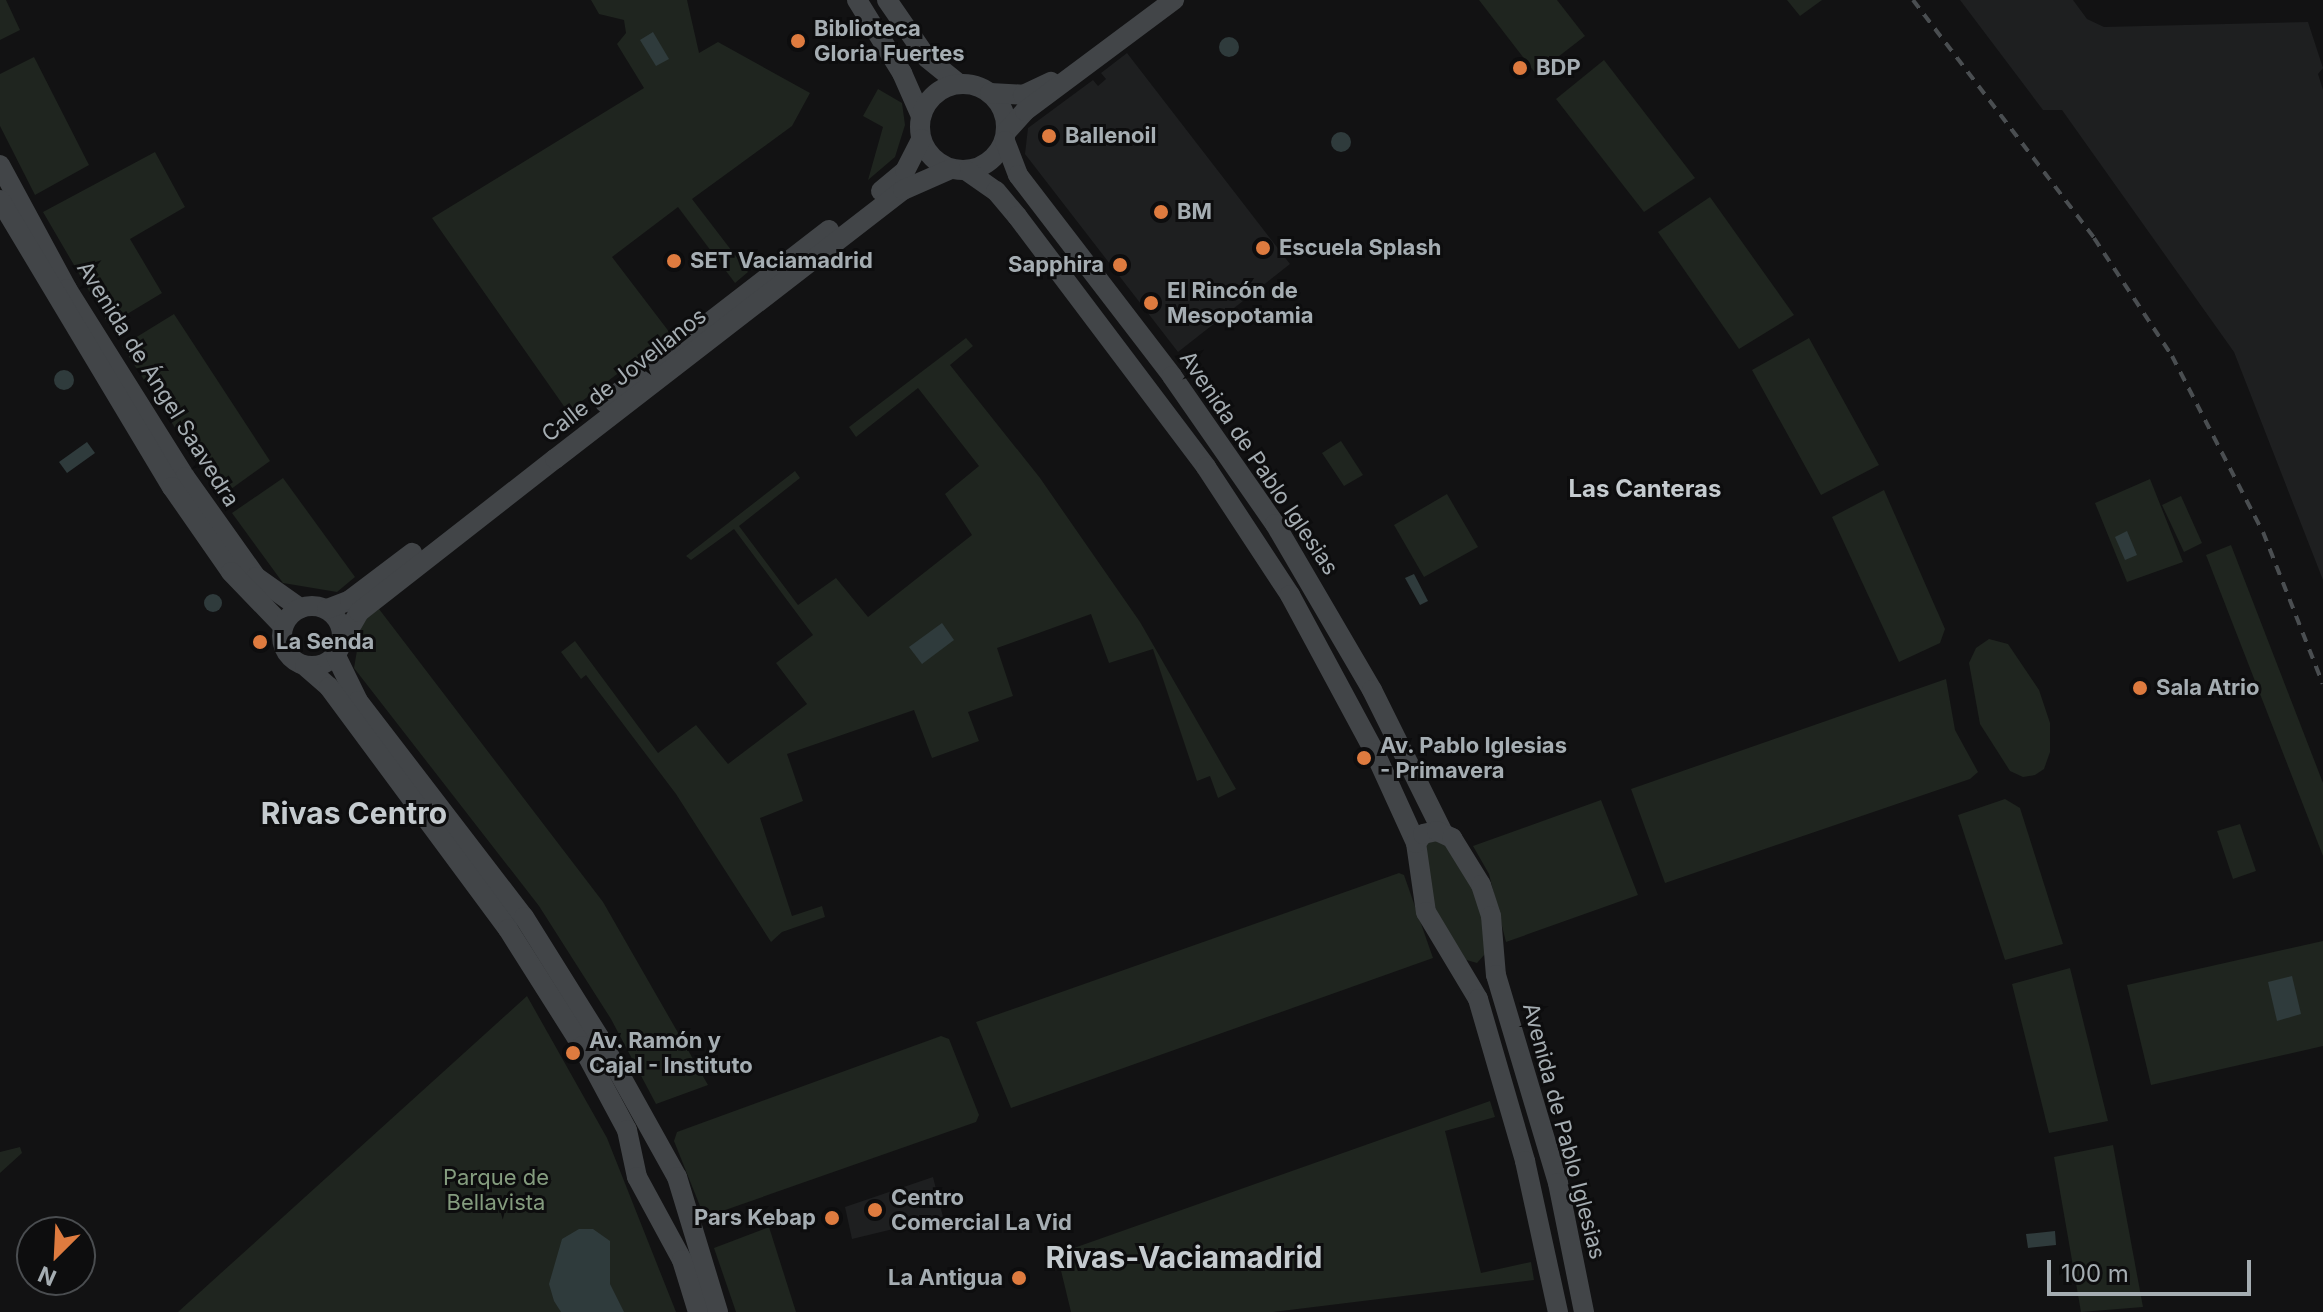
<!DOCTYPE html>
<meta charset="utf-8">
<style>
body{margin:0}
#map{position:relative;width:2323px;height:1312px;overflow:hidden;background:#121213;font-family:Inter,sans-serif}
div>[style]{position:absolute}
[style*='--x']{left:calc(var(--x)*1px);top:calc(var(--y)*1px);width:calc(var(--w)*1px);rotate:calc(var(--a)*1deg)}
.built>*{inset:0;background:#1e1f20}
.green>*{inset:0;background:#1f251f}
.water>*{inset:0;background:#2f3b3c}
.round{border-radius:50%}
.secondary>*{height:20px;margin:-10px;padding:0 10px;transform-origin:10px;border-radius:10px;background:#424548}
.secondary>.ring{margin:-10px;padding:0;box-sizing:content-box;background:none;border:20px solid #424548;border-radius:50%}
.rail>*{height:4px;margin-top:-2px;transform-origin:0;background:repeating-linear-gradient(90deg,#4a4e51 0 10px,transparent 0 18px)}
.dots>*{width:22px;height:22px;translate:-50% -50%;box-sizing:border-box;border:4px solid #0d0d0e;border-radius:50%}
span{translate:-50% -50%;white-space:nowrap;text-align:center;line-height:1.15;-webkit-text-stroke:6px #0d0d0e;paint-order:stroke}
.poi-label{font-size:22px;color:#a5adb2;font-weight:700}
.left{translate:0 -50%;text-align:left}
.right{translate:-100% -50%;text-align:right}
.street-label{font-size:22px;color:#a5adb2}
.park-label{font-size:22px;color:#849c7e}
.neighbourhood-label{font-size:24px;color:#c5cbcf;font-weight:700}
.district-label{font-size:30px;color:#c5cbcf;font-weight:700}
.north{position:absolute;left:16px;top:1216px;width:80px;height:80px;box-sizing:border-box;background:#0d0d0e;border:2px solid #4a4d50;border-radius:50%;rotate:204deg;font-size:22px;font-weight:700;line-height:32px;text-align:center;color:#a5adb2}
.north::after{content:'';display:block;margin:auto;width:28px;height:36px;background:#de7b3f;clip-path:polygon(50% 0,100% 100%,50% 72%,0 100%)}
.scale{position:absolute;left:2047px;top:1260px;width:204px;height:36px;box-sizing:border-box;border:4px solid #a5adb2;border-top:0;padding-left:10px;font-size:24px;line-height:28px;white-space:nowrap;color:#a5adb2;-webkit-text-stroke:6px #0d0d0e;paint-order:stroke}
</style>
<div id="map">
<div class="built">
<i style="clip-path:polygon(1960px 0,2073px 0,2087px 19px,2104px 27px,2308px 22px,2323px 68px,2318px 74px,2323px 90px,2323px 580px,2234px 352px,2062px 110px,2043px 110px)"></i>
<i style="clip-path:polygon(1127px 53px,1290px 264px,1178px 352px,1025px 154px,1028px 128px,1093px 80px,1098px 86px,1106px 79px,1101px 73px)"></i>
<i style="clip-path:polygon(933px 1177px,943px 1217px,852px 1239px,845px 1207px)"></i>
</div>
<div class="green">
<i style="clip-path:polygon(0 0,6px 0,20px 30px,0 40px)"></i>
<i style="clip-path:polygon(591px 0,687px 0,699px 53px,718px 42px,810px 93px,792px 126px,692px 199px,748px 272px,735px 283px,678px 207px,612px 257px,670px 333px,568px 412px,432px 218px,644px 88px,617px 44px,626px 33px,624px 20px,599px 14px)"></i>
<i style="clip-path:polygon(1479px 0,1557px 0,1585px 36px,1536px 74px)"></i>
<i style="clip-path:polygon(1787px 0,1822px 0,1800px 16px)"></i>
<i style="clip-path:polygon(34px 57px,89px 165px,35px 195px,0 126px,0 74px)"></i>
<i style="clip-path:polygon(1604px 60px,1695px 178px,1644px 212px,1556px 99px)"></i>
<i style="clip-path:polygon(878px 89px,902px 103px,905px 125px,895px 157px,868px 180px,883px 127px,863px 116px)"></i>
<i style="clip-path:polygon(155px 152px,185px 207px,130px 239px,162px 293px,109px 325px,43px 212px)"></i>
<i style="clip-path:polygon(1710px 197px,1794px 315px,1739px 349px,1658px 232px)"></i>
<i style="clip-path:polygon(174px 314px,270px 461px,220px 497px,122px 346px)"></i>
<i style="clip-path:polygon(966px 338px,973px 346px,950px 365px,1040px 478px,1140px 622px,1236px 789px,1218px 798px,1210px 776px,1197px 781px,1153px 649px,1109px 663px,1091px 614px,997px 648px,1013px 696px,968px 712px,979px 741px,932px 758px,914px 710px,787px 754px,803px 801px,760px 818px,792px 916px,822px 906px,825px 917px,782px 932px,771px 942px,676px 794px,586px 675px,581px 679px,561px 652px,575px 641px,658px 753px,696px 725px,728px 764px,807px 704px,776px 663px,813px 635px,734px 529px,691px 560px,686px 556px,795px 471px,800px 478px,739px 526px,798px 605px,836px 578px,868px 617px,972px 535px,945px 494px,979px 466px,918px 388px,856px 437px,849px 427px)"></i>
<i style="clip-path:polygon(1809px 338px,1879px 465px,1821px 495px,1752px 370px)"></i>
<i style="clip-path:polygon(1341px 441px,1363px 475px,1344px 486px,1322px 453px)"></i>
<i style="clip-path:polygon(283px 478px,355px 577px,337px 592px,283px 583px,232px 513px)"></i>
<i style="clip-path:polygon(2150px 479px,2183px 562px,2127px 582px,2095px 503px)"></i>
<i style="clip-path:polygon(1884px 490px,1945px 629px,1940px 643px,1899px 662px,1832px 517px)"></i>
<i style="clip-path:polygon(1447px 494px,1478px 547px,1424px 577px,1394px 525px)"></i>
<i style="clip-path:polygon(2181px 496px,2202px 543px,2184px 552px,2162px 505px)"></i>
<i style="clip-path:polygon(2231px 545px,2323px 783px,2323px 856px,2206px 555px)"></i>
<i style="clip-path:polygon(379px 609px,603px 902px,708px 1085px,656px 1104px,611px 1019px,539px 906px,354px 668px,362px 621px)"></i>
<i style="clip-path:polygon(1989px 639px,2008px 644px,2039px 690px,2050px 723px,2050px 752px,2044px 769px,2035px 775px,2023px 777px,2010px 771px,1980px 724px,1969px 663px,1976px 648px)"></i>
<i style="clip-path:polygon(1946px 679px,1955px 730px,1978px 772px,1970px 779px,1665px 883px,1631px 789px)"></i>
<i style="clip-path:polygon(2005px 799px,2020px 808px,2063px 944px,2005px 960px,1958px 815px)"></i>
<i style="clip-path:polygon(1601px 800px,1638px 895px,1506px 942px,1489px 874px,1473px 846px)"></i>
<i style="clip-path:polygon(2240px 824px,2256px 871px,2233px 879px,2217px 831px)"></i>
<i style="clip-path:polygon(1427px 838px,1442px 839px,1480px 900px,1485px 954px,1477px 963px,1463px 959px,1442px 928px,1423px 870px)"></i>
<i style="clip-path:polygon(1399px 873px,1404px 875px,1433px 958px,1011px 1108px,976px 1022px)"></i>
<i style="clip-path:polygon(2323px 941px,2323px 1046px,2151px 1085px,2127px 985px)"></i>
<i style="clip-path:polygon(2070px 968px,2108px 1121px,2049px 1133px,2012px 984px)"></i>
<i style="clip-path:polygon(527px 996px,607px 1138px,676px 1312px,178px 1312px)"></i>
<i style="clip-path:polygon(941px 1036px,949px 1039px,979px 1115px,976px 1122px,711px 1215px,702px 1211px,674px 1141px,677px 1132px)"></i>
<i style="clip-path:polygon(1490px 1101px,1495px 1117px,1445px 1131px,1481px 1273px,1531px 1262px,1534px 1280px,1273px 1312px,1071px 1312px,1057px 1254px)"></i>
<i style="clip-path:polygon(2113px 1145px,2143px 1307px,2081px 1312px,2054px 1157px)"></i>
<i style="clip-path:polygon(20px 1147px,22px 1153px,0 1173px,0 1152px)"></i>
<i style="clip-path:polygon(769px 1227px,796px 1312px,736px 1312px,714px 1248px)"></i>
</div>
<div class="water">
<i style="clip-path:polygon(653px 32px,669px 59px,656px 66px,640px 40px)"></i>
<i class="round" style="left:1219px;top:37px;width:20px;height:20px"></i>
<i class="round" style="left:1331px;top:132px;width:20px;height:20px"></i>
<i class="round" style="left:54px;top:370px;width:20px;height:20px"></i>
<i style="clip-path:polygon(87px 442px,95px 453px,67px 473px,59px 462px)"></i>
<i style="clip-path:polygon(2127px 531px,2137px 555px,2125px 560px,2115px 537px)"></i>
<i style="clip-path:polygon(1414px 574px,1428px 601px,1420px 605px,1405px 578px)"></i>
<i class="round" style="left:204px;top:594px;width:18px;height:18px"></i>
<i style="clip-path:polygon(942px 623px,954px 640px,922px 664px,909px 647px)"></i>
<i style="clip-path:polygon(2292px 976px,2301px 1014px,2277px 1021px,2268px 982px)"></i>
<i style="clip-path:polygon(579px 1229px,593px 1229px,610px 1241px,610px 1284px,624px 1312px,561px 1312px,554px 1301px,549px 1284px,562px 1239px)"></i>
<i style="clip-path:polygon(2055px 1231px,2056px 1245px,2028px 1248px,2026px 1234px)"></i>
</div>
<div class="secondary">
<i style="--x:857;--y:0;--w:86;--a:58.3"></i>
<i style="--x:902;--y:73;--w:47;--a:66.2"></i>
<i style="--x:887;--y:0;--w:70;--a:55.4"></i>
<i style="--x:927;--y:58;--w:41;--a:39.1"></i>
<i class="ring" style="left:920px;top:84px;width:66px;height:66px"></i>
<i style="--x:990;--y:93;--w:33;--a:3"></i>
<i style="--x:1023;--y:95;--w:31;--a:-25"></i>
<i style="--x:1007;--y:131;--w:27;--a:-48"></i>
<i style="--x:1025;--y:111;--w:186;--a:-36.7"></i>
<i style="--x:1005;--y:141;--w:36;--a:69"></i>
<i style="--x:1018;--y:175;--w:253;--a:52.5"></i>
<i style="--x:1172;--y:376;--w:180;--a:55.2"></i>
<i style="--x:1275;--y:524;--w:192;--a:59.7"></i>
<i style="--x:1372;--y:690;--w:160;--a:63.6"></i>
<i style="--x:0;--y:165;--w:141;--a:61.6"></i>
<i style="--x:67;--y:289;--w:222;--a:57.9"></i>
<i style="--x:185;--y:477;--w:123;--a:54.6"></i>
<i style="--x:256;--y:577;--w:54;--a:35.2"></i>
<i style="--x:967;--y:171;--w:35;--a:35"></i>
<i style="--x:996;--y:191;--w:33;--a:50"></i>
<i style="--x:1017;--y:216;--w:314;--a:53"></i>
<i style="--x:1206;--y:467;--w:153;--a:56.7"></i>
<i style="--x:1290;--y:595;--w:179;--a:61.7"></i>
<i style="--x:1375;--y:753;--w:99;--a:65.5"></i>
<i style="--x:1416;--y:843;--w:70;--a:81.8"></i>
<i style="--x:1426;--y:912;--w:101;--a:59.1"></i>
<i style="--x:1478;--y:999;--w:169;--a:73.8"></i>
<i style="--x:1525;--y:1161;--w:155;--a:77.7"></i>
<i style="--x:881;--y:191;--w:31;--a:-40"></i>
<i style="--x:905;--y:171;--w:36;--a:-63"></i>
<i style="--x:0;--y:200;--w:335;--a:59.1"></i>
<i style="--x:172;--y:487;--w:103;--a:55.2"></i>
<i style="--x:231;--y:572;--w:75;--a:46.1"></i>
<i style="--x:605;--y:403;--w:283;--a:-37.7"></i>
<i class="ring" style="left:282px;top:606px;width:40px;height:40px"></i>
<i style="--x:327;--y:609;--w:25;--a:-21"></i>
<i style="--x:350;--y:600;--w:78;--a:-37.2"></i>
<i style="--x:343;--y:640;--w:32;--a:-60"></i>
<i style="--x:359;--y:612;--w:249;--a:-38"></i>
<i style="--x:555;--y:459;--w:440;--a:-37.7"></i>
<i style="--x:903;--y:190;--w:52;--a:-23.6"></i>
<i style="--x:336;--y:656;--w:50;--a:63.9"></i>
<i style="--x:358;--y:701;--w:272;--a:52.5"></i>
<i style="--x:524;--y:917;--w:142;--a:58"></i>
<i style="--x:599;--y:1037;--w:160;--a:60.9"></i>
<i style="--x:677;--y:1177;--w:141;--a:73.1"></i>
<i style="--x:305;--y:666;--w:32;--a:41"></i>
<i style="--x:329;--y:687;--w:301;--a:53.5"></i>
<i style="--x:508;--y:929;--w:138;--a:57.7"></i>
<i style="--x:582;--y:1046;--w:95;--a:61.8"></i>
<i style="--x:627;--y:1130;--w:48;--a:78"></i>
<i style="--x:637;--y:1177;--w:94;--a:61.5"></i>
<i style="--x:682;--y:1260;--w:54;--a:72.9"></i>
<i style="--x:1416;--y:843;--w:11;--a:-52"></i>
<i style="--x:1423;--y:834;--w:14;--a:-12"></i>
<i style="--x:1437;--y:831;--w:17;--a:25"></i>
<i style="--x:1452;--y:838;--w:55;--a:58.3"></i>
<i style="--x:1481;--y:885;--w:33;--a:72"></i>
<i style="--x:1491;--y:916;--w:59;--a:85.2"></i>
<i style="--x:1496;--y:975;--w:217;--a:73.4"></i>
<i style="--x:1558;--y:1183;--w:132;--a:78.6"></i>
</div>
<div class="rail">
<i style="--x:1913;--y:0;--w:299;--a:52.7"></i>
<i style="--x:2094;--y:238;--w:141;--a:56.5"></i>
<i style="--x:2172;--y:356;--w:198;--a:62.7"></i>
<i style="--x:2263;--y:532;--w:163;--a:68.5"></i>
</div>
<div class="dots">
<i style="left:798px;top:41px;background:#de7b3f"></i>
<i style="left:1520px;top:68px;background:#de7b3f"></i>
<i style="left:1049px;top:136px;background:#de7b3f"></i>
<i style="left:1161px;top:212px;background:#de7b3f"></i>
<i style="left:1263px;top:248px;background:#de7b3f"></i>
<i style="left:674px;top:261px;background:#de7b3f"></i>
<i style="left:1120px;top:265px;background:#de7b3f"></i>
<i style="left:1151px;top:303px;background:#de7b3f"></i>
<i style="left:260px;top:642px;background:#de7b3f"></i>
<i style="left:2140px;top:688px;background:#de7b3f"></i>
<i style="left:1364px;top:758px;background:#de7b3f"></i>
<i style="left:573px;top:1053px;background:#de7b3f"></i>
<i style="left:875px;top:1210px;background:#de7b3f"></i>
<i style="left:832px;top:1218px;background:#de7b3f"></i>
<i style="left:1019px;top:1278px;background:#de7b3f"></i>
</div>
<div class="poi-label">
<span class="left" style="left:814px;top:41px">Biblioteca<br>Gloria Fuertes</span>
<span class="left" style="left:1536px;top:68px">BDP</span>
<span class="left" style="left:1065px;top:136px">Ballenoil</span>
<span class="left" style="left:1177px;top:212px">BM</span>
<span class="left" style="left:1279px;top:248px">Escuela Splash</span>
<span class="left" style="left:690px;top:261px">SET Vaciamadrid</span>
<span class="right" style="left:1104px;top:265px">Sapphira</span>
<span class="left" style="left:1167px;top:303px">El Rincón de<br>Mesopotamia</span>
<span class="left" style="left:276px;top:642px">La Senda</span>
<span class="left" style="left:2156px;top:688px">Sala Atrio</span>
<span class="left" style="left:1380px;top:758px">Av. Pablo Iglesias<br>- Primavera</span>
<span class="left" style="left:589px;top:1053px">Av. Ramón y<br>Cajal - Instituto</span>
<span class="left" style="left:891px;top:1210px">Centro<br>Comercial La Vid</span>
<span class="right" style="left:816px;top:1218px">Pars Kebap</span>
<span class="right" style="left:1003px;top:1278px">La Antigua</span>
</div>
<div class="street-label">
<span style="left:624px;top:375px;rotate:-38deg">Calle de Jovellanos</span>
<span style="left:158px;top:384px;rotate:58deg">Avenida de Ángel Saavedra</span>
<span style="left:1259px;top:463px;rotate:56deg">Avenida de Pablo Iglesias</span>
<span style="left:1564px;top:1131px;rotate:75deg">Avenida de Pablo Iglesias</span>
</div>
<div class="park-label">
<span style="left:496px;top:1190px">Parque de<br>Bellavista</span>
</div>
<div class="neighbourhood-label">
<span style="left:1645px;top:489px">Las Canteras</span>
</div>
<div class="district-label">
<span style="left:354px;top:813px">Rivas Centro</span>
<span style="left:1184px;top:1257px">Rivas-Vaciamadrid</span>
</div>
<div class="north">N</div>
<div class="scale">100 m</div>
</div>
